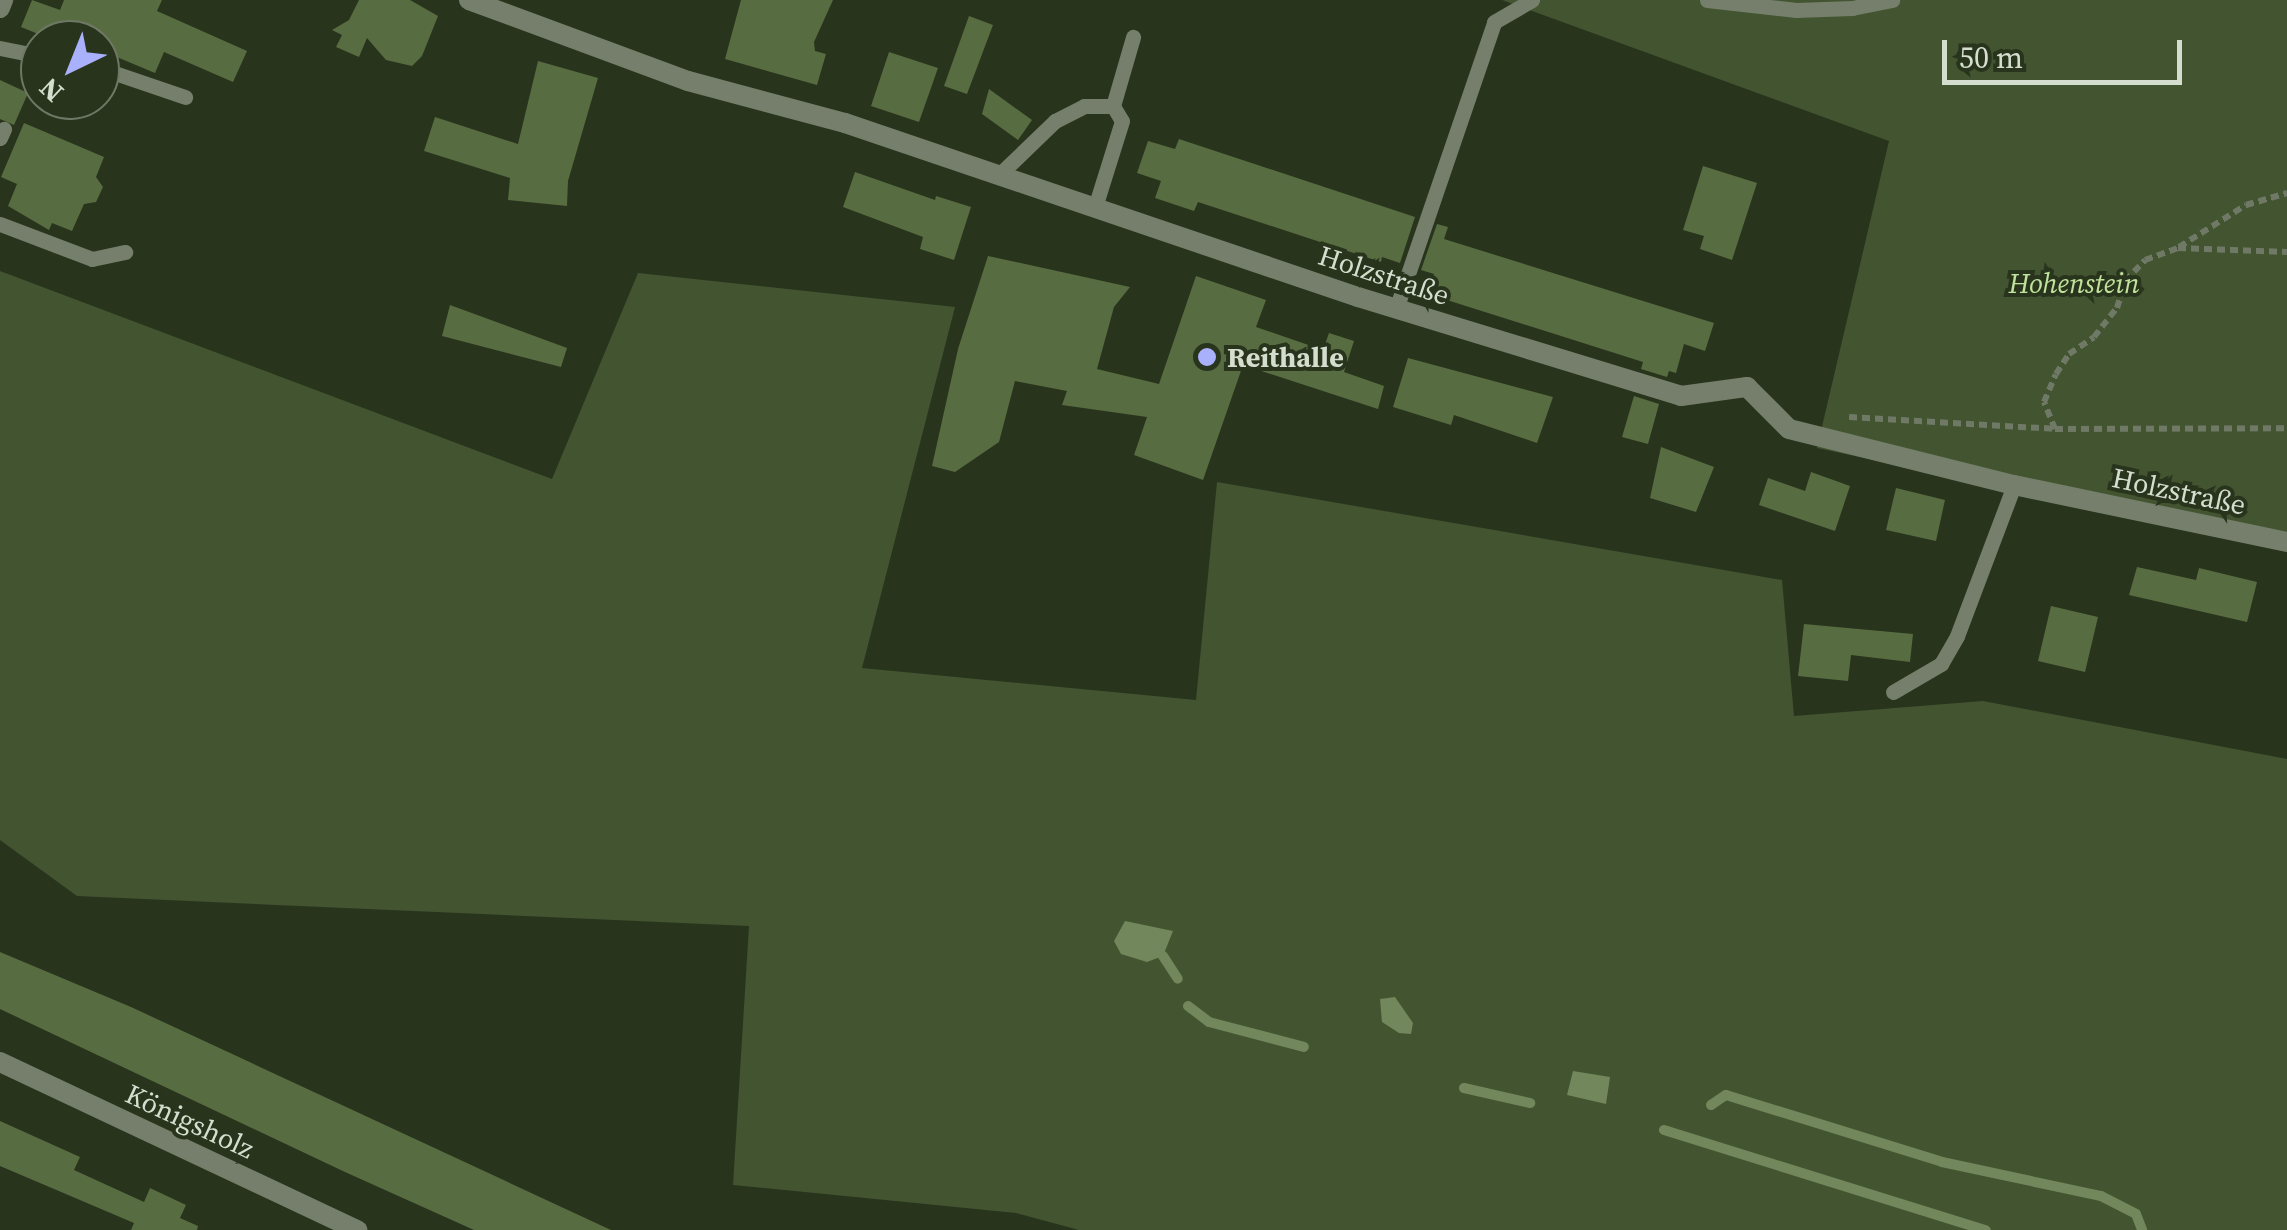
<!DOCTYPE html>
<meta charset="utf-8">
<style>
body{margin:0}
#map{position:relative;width:2287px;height:1230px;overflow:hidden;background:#29341d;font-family:"Source Serif 4",serif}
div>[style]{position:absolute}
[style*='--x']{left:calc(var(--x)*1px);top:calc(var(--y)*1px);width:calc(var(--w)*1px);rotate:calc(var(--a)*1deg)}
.green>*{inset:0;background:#435431}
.water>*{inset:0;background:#72875b}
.stream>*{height:10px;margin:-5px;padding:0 5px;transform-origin:5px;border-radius:5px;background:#72875b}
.building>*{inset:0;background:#586c41}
.path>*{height:6px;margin-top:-3px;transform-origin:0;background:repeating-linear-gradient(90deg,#6f7966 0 8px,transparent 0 13px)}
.lane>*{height:15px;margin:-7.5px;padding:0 7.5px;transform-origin:7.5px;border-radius:7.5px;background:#757f6b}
.street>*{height:20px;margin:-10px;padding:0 10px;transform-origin:10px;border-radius:10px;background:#757f6b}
.dots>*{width:28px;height:28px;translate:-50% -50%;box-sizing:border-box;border:5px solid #29341d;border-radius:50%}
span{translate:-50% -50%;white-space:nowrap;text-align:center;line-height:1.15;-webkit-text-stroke:8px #29341d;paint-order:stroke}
.street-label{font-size:28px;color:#d5ddcf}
.park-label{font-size:28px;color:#c0e29c;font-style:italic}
.poi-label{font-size:28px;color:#d5ddcf;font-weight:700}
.left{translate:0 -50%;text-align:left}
.north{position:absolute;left:20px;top:20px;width:100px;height:100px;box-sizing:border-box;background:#29341d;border:2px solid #6e7864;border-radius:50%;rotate:223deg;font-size:28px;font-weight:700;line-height:40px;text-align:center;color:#d5ddcf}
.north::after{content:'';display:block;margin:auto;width:35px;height:45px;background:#a9b0fc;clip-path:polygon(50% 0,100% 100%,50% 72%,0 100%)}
.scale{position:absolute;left:1942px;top:40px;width:240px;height:45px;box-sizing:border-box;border:5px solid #d5ddcf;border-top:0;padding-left:12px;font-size:30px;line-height:35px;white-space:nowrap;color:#d5ddcf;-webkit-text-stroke:8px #29341d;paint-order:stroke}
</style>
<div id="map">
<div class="green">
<i style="clip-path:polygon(1502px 0,2287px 0,2287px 533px,2026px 492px,1817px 448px,1889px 141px)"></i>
<i style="clip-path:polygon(0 271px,552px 479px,638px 273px,955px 307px,862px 668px,1196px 700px,1217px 482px,1782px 580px,1794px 716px,1983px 701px,2287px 759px,2287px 1230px,1079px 1230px,1016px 1213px,733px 1185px,749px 926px,77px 896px,0 840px)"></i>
</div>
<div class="water">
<i style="clip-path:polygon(1125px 921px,1173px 931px,1163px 956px,1147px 962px,1121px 954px,1114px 941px)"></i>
<i style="clip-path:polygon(1395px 997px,1413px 1023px,1411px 1034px,1399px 1033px,1382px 1022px,1380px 999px)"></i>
<i style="clip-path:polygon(1573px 1071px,1610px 1077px,1606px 1104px,1567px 1095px)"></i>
</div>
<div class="stream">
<i style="--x:1163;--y:956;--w:27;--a:57"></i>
<i style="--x:1188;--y:1006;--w:26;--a:37"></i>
<i style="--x:1209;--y:1022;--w:98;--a:14.7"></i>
<i style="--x:1464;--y:1088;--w:68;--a:12.8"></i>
<i style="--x:1711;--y:1105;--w:18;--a:-34"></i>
<i style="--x:1726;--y:1095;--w:226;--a:17.2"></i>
<i style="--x:1942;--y:1162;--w:163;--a:12.1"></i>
<i style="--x:2101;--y:1196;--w:39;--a:27"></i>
<i style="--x:2136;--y:1214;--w:17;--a:69"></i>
<i style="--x:1664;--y:1130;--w:337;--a:17.3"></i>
</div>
<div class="building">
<i style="clip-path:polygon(32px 0,60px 10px,64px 0,162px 0,157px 11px,247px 51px,233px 82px,164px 52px,155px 73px,100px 50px,100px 40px,78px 40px,52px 29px,56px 20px,48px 38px,21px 27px)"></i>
<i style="clip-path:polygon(359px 0,410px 0,438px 16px,422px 56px,412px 66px,386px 60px,367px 38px,359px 57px,336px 47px,342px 35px,332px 30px,349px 20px)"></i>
<i style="clip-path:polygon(741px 0,833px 0,814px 42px,815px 51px,826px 54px,817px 85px,725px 59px)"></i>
<i style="clip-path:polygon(969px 16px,993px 25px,967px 94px,944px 86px)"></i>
<i style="clip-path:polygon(889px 52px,938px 68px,919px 122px,871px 106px)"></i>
<i style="clip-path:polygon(538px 61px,598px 78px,568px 181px,567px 206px,508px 200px,510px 178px,424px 151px,435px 117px,518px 144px)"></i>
<i style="clip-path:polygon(0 80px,28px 93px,14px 125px,0 119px)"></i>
<i style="clip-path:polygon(989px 89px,1032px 120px,1018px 140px,982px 114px)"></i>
<i style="clip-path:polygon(24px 123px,104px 157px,96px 177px,103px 187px,96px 202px,84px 204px,72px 231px,52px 223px,49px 230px,8px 206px,17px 184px,1px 177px)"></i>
<i style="clip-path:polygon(1179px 139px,1415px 217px,1400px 263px,1382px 257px,1381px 262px,1198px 202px,1194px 211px,1155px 198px,1161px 181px,1137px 173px,1148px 141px,1175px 149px)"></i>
<i style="clip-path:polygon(1703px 166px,1757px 183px,1732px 260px,1700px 249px,1704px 236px,1683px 230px)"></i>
<i style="clip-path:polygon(855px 172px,935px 200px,936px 196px,971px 207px,954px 260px,920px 249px,923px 237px,843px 207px)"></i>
<i style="clip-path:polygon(1437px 224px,1448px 227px,1444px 239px,1714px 323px,1705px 351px,1684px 344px,1676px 373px,1669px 371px,1667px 377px,1641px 369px,1643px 362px,1428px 294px,1434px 274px,1421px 270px)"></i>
<i style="clip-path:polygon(988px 256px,1130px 287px,1114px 307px,1097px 369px,1159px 384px,1196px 276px,1266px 300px,1256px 327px,1323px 350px,1329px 333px,1354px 341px,1344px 372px,1384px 386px,1378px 409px,1243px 365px,1203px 480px,1134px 455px,1147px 417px,1062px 405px,1067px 391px,1015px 381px,999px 442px,955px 472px,932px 466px,958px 349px)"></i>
<i style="clip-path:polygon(450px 305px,567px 348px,561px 367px,442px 336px)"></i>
<i style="clip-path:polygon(1408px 358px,1553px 397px,1537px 443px,1454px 415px,1451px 425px,1393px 407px)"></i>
<i style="clip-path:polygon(1634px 396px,1659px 404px,1648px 444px,1622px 437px)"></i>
<i style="clip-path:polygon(1661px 447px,1714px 467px,1696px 512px,1650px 498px)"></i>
<i style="clip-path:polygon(1811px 472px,1850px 486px,1835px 531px,1759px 505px,1768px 478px,1805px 491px)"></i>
<i style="clip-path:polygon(1896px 488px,1945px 500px,1936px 541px,1886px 530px)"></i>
<i style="clip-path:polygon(2137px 567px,2196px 580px,2199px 568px,2257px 582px,2247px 622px,2129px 595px)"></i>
<i style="clip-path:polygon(2051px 606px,2098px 617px,2085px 672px,2038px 661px)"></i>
<i style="clip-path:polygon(1804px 624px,1913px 634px,1910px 662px,1851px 655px,1848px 681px,1798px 676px)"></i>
<i style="clip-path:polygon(0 952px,131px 1007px,611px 1230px,474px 1230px,345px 1172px,0 1009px)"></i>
<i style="clip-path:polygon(0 1121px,80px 1157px,74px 1170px,144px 1202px,150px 1188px,186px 1205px,180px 1218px,198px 1226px,197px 1230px,131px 1230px,134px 1223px,0 1166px)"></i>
</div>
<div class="path">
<i style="--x:2179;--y:247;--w:79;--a:-32.1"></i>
<i style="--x:2246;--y:205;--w:43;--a:-16.3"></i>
<i style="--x:1849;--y:417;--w:206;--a:3.3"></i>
<i style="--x:2055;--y:429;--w:232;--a:-0.2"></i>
<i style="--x:2055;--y:429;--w:29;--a:-112"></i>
<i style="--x:2044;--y:402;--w:30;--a:-67"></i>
<i style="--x:2056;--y:374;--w:24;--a:-57"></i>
<i style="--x:2069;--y:354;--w:30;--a:-34"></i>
<i style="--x:2094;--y:337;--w:37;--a:-52"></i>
<i style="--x:2117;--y:308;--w:28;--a:-73"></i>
<i style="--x:2125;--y:281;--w:29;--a:-46"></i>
<i style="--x:2145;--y:260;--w:35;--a:-20"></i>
<i style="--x:2178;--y:248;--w:109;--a:2.1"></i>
</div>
<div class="lane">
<i style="--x:1707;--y:0;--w:90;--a:6.4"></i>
<i style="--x:1796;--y:10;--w:56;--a:-2"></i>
<i style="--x:1852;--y:8;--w:41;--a:-11.3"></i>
<i style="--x:0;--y:48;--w:41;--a:11.3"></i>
<i style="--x:100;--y:68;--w:90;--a:18.8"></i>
<i style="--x:1113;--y:106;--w:72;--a:-73.8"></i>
<i style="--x:0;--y:138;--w:10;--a:-66"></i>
<i style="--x:1002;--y:172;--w:74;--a:-43.9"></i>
<i style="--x:1055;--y:121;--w:33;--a:-27"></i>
<i style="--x:1084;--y:106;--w:29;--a:0"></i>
<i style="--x:1113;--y:106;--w:17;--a:59"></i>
<i style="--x:1122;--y:121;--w:90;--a:107.4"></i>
<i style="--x:0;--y:224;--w:98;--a:20.8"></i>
<i style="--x:92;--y:259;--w:34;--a:-12"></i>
<i style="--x:1396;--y:309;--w:303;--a:-71.1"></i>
<i style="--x:1494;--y:22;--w:44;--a:-30.1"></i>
<i style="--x:1893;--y:692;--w:56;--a:-30.3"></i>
<i style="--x:1941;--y:664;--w:32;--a:-60"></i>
<i style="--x:1957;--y:636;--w:161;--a:-69.3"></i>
</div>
<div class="street">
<i style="--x:469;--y:0;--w:233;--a:20.3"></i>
<i style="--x:688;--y:81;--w:163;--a:15"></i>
<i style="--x:845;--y:123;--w:542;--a:18.74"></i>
<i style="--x:1358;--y:297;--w:338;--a:17"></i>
<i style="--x:1681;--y:396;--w:67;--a:-7.8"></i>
<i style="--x:1747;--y:387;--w:59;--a:45"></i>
<i style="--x:1789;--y:429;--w:232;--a:14"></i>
<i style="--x:2014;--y:485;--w:279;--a:11.8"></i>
<i style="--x:0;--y:8;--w:9;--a:-69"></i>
<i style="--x:0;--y:1062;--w:395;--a:25.2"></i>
</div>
<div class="dots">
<i style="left:1207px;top:357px;background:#a9b0fc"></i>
</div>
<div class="street-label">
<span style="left:1384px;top:275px;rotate:18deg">Holzstraße</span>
<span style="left:2179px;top:491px;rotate:12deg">Holzstraße</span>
<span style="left:190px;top:1121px;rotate:25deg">Königsholz</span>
</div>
<div class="park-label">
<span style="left:2074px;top:283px">Hohenstein</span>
</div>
<div class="poi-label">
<span class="left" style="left:1227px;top:357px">Reithalle</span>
</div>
<div class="north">N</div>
<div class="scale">50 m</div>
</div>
